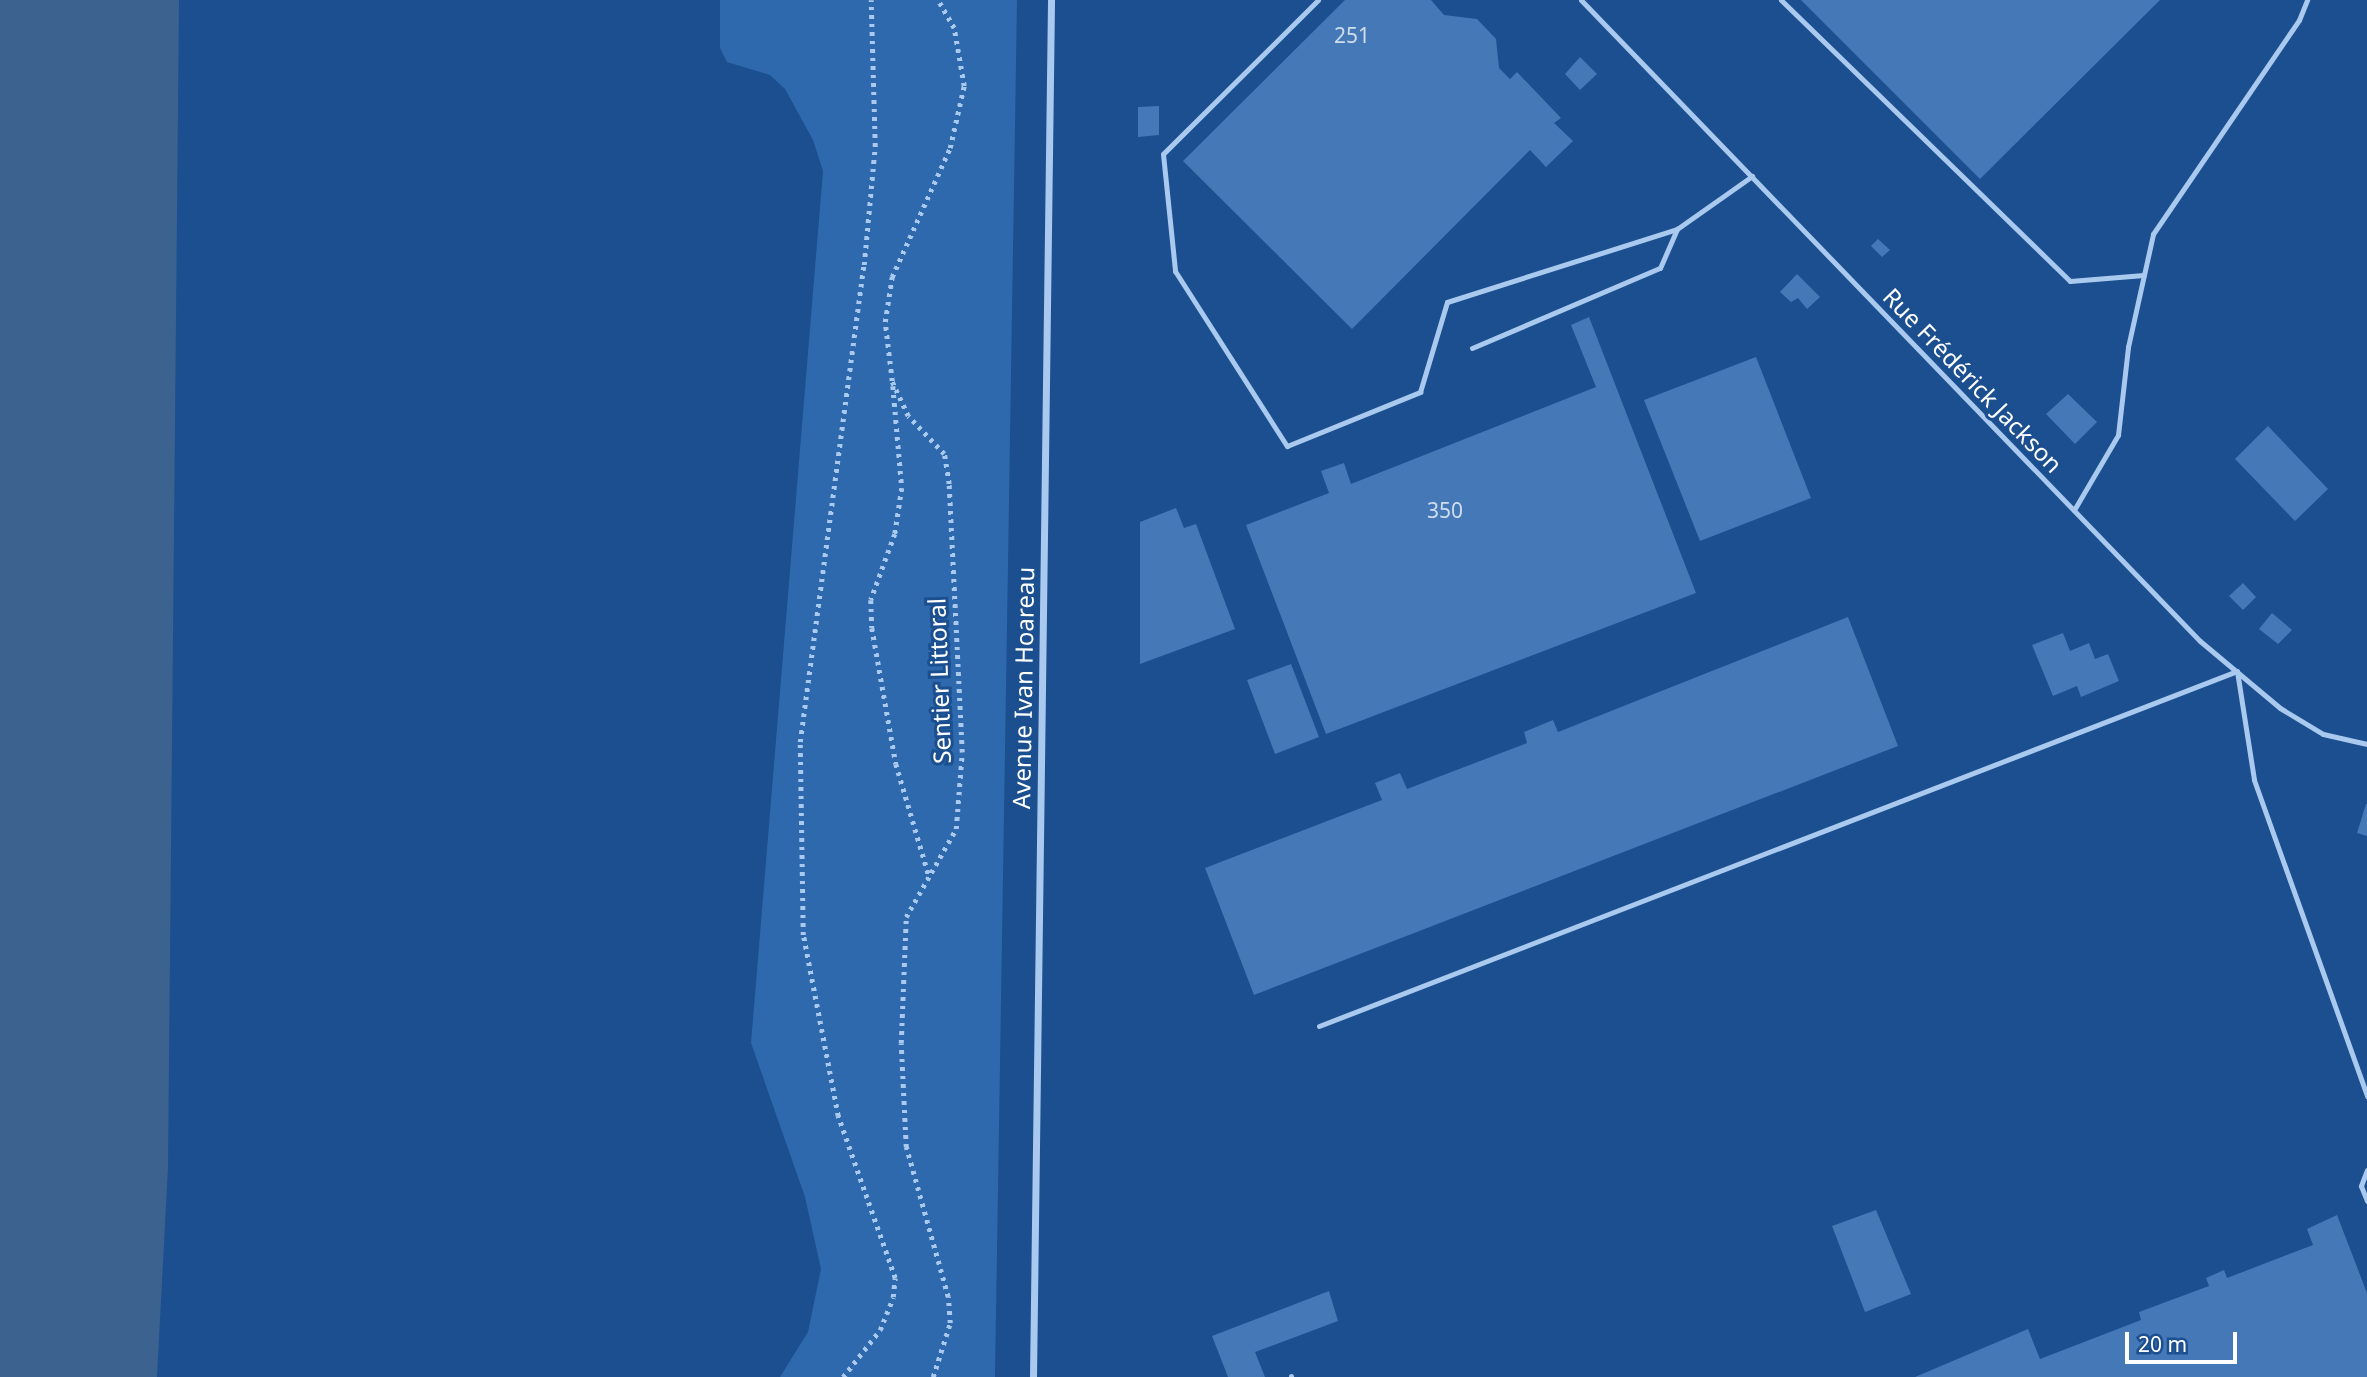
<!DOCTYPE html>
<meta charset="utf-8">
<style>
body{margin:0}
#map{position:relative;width:2367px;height:1377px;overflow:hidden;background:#1b4f8f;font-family:"Noto Sans",sans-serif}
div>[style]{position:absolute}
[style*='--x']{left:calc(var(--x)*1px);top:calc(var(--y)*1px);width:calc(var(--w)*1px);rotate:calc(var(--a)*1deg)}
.green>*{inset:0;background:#2e69ad}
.water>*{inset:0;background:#3c6290}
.building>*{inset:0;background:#4478b7}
.path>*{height:4.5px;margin-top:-2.25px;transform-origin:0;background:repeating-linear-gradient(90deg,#a9c9ee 0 3.5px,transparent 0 8.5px)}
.lane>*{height:5px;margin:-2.5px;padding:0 2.5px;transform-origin:2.5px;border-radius:2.5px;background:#a9c9ee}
.street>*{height:7px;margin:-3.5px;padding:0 3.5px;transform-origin:3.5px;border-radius:3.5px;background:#a9c9ee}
span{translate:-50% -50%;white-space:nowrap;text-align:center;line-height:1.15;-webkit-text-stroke:6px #1b4f8f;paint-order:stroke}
.number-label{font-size:21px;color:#d0dded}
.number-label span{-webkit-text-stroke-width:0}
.street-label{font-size:24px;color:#fff}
.scale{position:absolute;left:2125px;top:1332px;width:112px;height:32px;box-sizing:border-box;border:4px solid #fff;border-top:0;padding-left:9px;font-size:21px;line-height:24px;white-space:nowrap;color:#fff;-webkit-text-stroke:5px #1b4f8f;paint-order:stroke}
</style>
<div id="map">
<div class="green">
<i style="clip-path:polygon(720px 0,1017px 0,995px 1377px,780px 1377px,808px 1332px,821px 1269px,805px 1197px,751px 1043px,823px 171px,813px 140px,785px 89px,770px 75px,727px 62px,720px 48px)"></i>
</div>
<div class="water">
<i style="clip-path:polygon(0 0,179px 0,168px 1167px,157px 1377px,0 1377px)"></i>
</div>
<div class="building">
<i style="clip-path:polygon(1345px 0,1431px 0,1444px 15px,1477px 19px,1496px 39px,1499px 68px,1510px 79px,1517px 72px,1561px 118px,1554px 123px,1573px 141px,1546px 167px,1530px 150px,1352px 329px,1183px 161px)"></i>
<i style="clip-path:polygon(1801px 0,2160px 0,1980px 179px)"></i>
<i style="clip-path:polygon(1580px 57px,1597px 74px,1580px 90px,1565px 74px)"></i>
<i style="clip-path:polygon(1159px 106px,1159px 135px,1138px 137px,1138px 107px)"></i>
<i style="clip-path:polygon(1878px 239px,1890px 250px,1882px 257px,1871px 246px)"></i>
<i style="clip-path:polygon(1797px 274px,1820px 297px,1807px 309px,1798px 298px,1791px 302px,1780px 292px)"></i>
<i style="clip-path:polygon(1589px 317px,1696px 593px,1326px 734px,1246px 525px,1329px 493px,1321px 471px,1344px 463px,1351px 484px,1596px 387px,1571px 325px)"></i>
<i style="clip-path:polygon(1756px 357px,1811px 498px,1700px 541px,1644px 400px)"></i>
<i style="clip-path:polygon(2068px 394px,2097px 422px,2075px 444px,2046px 414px)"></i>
<i style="clip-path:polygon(2268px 426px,2328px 489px,2295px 521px,2235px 459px)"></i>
<i style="clip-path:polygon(1176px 508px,1184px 528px,1196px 524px,1235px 629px,1140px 664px,1140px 522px)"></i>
<i style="clip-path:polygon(2243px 583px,2256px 597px,2243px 610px,2229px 596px)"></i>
<i style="clip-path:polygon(2272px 613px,2292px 630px,2278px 644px,2259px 629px)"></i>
<i style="clip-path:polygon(1848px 617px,1898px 746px,1254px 995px,1205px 868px,1382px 800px,1375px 783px,1400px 773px,1407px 789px,1527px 743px,1524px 732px,1553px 720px,1558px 732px)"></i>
<i style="clip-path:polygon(2063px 633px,2070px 651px,2089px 643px,2095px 659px,2108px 654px,2119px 681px,2081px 697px,2077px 686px,2053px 696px,2032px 645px)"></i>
<i style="clip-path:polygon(1291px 664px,1319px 737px,1275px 754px,1247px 680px)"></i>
<i style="clip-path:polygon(2366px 804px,2367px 804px,2367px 836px,2357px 833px)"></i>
<i style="clip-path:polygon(1876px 1210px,1911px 1294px,1865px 1312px,1832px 1226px)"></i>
<i style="clip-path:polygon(2337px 1215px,2367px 1293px,2367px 1377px,1915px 1377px,2028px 1329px,2040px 1359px,2141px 1320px,2139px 1312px,2209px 1286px,2206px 1278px,2224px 1270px,2227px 1278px,2313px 1245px,2307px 1229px)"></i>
<i style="clip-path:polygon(1329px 1291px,1338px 1321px,1255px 1352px,1265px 1377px,1228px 1377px,1212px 1336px)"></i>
</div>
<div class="path">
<i style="--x:893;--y:386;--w:102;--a:85"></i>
<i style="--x:902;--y:488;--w:47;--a:98.7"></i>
<i style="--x:895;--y:534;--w:70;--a:110"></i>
<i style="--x:871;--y:600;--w:28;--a:88"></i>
<i style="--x:872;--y:628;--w:138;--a:80"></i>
<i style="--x:896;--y:764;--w:117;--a:73.6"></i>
<i style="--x:843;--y:1377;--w:60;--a:-51.8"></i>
<i style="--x:880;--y:1330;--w:35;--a:-68"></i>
<i style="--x:893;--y:1297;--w:19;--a:-84"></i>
<i style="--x:895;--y:1278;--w:172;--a:-109.4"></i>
<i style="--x:838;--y:1116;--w:184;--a:-100.9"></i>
<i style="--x:803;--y:935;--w:193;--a:-90.9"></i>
<i style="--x:800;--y:742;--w:481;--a:-82.4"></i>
<i style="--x:864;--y:265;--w:120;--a:-84.7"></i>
<i style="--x:875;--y:146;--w:146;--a:-91.6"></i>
<i style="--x:933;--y:1377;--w:57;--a:-72.5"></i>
<i style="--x:950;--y:1323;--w:26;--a:-94"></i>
<i style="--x:948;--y:1297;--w:156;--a:-105.6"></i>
<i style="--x:906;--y:1147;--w:104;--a:-92.8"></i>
<i style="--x:901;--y:1043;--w:126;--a:-87.7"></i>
<i style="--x:906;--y:917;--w:101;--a:-60.4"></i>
<i style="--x:956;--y:829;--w:77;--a:-85.5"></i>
<i style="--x:962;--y:752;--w:268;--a:-92.8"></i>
<i style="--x:949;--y:484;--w:30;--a:-99"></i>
<i style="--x:944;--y:454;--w:52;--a:-133.5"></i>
<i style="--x:908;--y:416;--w:38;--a:-115"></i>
<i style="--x:892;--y:381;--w:59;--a:-96.8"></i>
<i style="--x:885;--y:322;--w:46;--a:-81.2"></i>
<i style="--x:892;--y:277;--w:141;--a:-65.8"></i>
<i style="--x:950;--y:148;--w:64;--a:-77.3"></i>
<i style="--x:964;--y:86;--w:59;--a:-99.8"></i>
<i style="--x:954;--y:28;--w:32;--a:-120"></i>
</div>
<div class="lane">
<i style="--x:1318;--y:0;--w:218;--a:135.2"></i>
<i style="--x:1163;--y:154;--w:118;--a:84.1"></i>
<i style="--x:1175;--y:271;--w:208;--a:57.4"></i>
<i style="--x:1287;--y:446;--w:144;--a:-22.1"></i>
<i style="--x:1420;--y:392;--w:94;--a:-73.3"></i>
<i style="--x:1447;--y:302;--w:241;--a:-17.6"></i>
<i style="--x:1677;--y:229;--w:92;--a:-35.2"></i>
<i style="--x:1581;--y:0;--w:891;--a:46"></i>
<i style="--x:2200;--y:641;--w:104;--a:39.9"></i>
<i style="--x:2280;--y:708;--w:50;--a:31.2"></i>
<i style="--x:2323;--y:734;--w:45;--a:12.8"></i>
<i style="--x:1781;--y:0;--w:403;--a:44.2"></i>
<i style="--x:2070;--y:281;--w:74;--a:-4.6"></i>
<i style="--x:1472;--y:348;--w:204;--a:-23.1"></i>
<i style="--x:1660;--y:268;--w:43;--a:-66.4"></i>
<i style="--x:2074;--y:510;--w:87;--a:-59.6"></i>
<i style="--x:2118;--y:435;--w:89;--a:-83.5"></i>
<i style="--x:2128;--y:347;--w:116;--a:-77.5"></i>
<i style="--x:2153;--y:234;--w:259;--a:-55.7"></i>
<i style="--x:2299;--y:20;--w:22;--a:-68"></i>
<i style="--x:1319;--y:1026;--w:984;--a:-21.14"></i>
<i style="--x:2237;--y:671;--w:110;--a:81.1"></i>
<i style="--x:2254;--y:780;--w:336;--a:70.3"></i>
<i style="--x:2367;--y:1170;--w:17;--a:111"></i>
<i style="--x:2361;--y:1186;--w:16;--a:68"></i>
<i style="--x:1291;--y:1376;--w:1;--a:90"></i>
</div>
<div class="street">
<i style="--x:1033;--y:1377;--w:1377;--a:-89.25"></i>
</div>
<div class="number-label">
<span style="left:1352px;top:35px">251</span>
<span style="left:1445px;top:510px">350</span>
</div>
<div class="street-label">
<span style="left:1973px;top:380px;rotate:46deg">Rue Frédérick Jackson</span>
<span style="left:939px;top:681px;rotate:-92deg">Sentier Littoral</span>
<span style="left:1023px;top:688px;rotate:-89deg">Avenue Ivan Hoareau</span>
</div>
<div class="scale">20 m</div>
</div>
